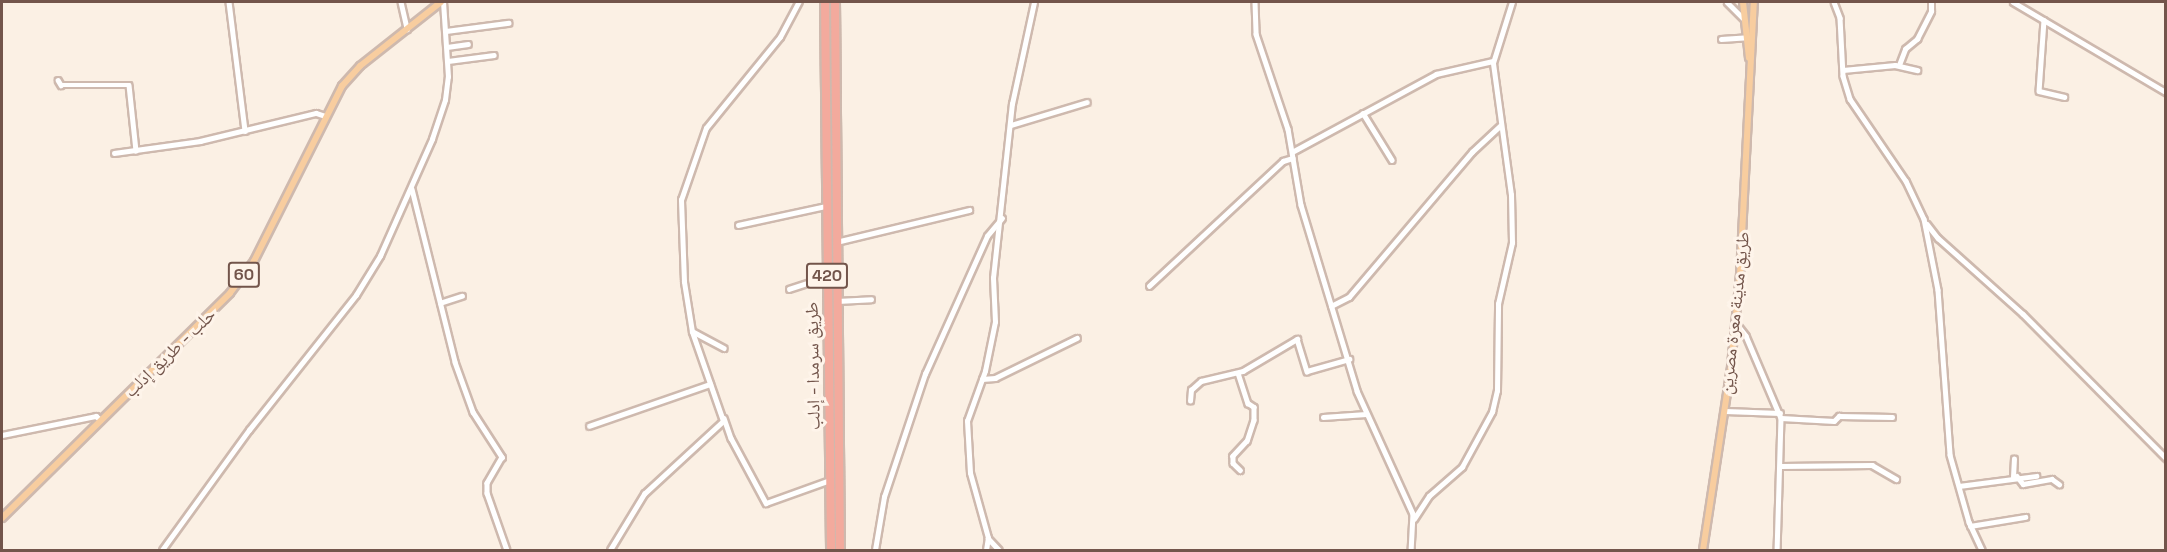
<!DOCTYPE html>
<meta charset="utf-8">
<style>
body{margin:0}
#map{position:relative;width:2167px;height:552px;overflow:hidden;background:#fbf0e4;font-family:"Space Grotesk","Noto Naskh Arabic",sans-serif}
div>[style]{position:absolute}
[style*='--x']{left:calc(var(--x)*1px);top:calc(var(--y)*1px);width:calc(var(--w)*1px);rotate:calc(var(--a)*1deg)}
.roads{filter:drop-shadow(2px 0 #ceb9ae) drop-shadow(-2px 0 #ceb9ae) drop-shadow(0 2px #ceb9ae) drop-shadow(0 -2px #ceb9ae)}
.minor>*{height:4.5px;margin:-2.25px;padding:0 2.25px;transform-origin:2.25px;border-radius:2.25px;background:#fff}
.major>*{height:6px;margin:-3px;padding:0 3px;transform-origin:3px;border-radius:3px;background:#f8cd9f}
.highway>*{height:8px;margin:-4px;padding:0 4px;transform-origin:4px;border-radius:4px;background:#f3aa9d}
span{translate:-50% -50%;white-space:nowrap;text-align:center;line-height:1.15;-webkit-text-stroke:6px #fef4ea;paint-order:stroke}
.shield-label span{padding:2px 4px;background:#fef4ea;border:2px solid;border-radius:4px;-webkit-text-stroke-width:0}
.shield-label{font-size:16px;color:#73554b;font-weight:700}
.street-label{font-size:18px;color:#73554b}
.frame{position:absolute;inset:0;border:3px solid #73554b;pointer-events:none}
</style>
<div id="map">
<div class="roads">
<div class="minor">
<i style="--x:229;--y:2;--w:130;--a:82.9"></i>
<i style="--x:401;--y:2;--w:28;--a:77"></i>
<i style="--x:1255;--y:2;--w:32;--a:88"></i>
<i style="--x:1256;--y:34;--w:100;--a:71.4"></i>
<i style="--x:1288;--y:129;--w:77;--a:80.3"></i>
<i style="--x:1301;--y:205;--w:194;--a:73.2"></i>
<i style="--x:1357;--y:391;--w:135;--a:65.5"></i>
<i style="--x:1413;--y:514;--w:36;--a:93"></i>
<i style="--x:1727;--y:2;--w:24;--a:45"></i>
<i style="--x:1834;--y:2;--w:17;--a:69"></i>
<i style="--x:1840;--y:18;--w:58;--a:87"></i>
<i style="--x:1843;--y:76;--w:24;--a:73"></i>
<i style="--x:1850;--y:99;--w:99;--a:55.7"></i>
<i style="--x:1906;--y:181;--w:42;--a:64.7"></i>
<i style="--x:1924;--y:219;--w:72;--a:78.8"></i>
<i style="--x:1938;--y:290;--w:165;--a:85.8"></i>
<i style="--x:1950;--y:455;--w:70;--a:74.2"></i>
<i style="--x:1969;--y:522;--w:31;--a:65"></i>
<i style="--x:2013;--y:2;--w:178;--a:30.5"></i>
<i style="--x:2044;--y:20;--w:71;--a:94"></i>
<i style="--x:2039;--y:91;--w:26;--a:13"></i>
<i style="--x:446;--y:31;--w:63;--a:-7.4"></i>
<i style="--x:1721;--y:39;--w:26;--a:-4"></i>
<i style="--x:447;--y:47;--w:21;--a:-8"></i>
<i style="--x:448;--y:61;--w:46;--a:-7.4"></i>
<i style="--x:1899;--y:65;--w:17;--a:-69"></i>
<i style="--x:1905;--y:49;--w:16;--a:-40"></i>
<i style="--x:1917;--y:39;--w:31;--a:-63"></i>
<i style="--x:1931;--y:11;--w:9;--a:-90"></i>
<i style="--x:1843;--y:70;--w:52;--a:-5.5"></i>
<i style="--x:1895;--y:65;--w:23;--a:13"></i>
<i style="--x:58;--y:80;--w:6;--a:59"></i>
<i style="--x:61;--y:85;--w:68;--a:0"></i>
<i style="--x:129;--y:85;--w:66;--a:83.9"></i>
<i style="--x:1363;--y:113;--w:55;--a:58.3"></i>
<i style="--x:1011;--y:125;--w:79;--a:-16.8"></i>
<i style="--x:1292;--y:152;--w:164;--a:-28.4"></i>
<i style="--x:1436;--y:74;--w:58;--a:-12.8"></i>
<i style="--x:114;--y:153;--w:87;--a:-7.9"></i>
<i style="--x:200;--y:141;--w:119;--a:-13.6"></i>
<i style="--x:316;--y:113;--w:9;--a:18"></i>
<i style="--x:412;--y:189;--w:178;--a:76"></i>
<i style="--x:455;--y:362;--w:53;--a:70.2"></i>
<i style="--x:473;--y:412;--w:54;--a:57.2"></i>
<i style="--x:502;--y:457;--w:30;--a:120"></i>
<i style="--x:487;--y:483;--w:10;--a:90"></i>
<i style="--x:487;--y:493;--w:60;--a:70.7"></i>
<i style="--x:1927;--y:224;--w:18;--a:52"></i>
<i style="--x:1938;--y:238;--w:114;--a:41.8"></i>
<i style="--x:2023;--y:314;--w:203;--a:45.2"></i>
<i style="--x:738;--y:225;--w:90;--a:-12.2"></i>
<i style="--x:836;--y:242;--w:137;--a:-13.5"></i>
<i style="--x:1149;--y:286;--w:183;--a:-43"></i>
<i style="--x:1283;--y:161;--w:10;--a:-17"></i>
<i style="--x:789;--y:289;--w:40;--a:-18"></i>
<i style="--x:837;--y:301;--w:34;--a:-3"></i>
<i style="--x:440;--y:303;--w:23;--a:-18"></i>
<i style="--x:1331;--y:306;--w:20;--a:-27"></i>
<i style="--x:1349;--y:297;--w:190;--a:-49.7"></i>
<i style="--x:1472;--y:152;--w:38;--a:-43"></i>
<i style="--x:1736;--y:323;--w:16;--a:52"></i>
<i style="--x:1746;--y:336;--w:89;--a:66.9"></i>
<i style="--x:1781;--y:418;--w:132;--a:91.7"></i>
<i style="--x:692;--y:331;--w:36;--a:28"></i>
<i style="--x:1238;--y:373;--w:32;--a:72"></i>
<i style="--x:1248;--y:403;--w:7;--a:34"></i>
<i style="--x:1254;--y:407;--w:13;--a:90"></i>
<i style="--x:1254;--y:420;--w:22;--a:108"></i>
<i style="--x:1247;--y:441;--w:21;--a:133"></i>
<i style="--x:1233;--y:456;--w:7;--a:90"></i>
<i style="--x:1233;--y:463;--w:10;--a:45"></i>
<i style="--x:982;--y:379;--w:13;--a:-4"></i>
<i style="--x:995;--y:378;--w:91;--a:-26"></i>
<i style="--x:1190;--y:401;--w:11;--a:-85"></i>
<i style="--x:1191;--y:390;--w:13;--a:-42"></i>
<i style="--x:1201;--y:381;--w:43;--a:-13.4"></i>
<i style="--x:1243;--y:371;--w:63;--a:-30.7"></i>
<i style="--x:1297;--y:339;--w:34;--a:73"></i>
<i style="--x:1307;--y:371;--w:44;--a:-15.9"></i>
<i style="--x:1725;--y:411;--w:55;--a:2.1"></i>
<i style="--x:1323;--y:417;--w:43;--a:-4"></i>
<i style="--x:724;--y:418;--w:21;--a:71"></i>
<i style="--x:731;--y:438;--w:74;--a:61.7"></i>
<i style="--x:766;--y:503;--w:68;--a:-19.8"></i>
<i style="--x:1781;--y:418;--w:53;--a:3.2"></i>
<i style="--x:1834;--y:421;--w:7;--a:-45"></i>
<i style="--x:1839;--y:416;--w:53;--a:1.1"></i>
<i style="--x:589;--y:426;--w:128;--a:-19.1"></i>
<i style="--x:2;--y:435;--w:96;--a:-11.4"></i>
<i style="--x:96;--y:416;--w:6;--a:39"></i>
<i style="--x:1781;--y:466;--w:91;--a:-0.6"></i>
<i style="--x:1872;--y:465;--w:28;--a:30"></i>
<i style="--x:2017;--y:476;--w:10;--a:53"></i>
<i style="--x:2023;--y:484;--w:29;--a:-10"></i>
<i style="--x:2052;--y:479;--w:9;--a:36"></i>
<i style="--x:2013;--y:477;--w:18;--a:-87"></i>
<i style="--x:1959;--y:486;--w:78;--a:-7.4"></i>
<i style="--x:1414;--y:519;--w:27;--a:-57"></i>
<i style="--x:1429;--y:496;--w:44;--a:-41.3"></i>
<i style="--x:1462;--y:467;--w:63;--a:-61.4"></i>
<i style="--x:1492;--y:412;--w:22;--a:-77"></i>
<i style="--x:1497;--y:391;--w:87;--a:-89.3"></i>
<i style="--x:1498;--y:304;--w:63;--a:-77.1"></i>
<i style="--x:1512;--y:243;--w:48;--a:-91.2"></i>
<i style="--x:1511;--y:195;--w:133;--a:-97.8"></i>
<i style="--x:1493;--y:63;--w:64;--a:-72.7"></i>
<i style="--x:1970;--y:526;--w:56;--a:-9.3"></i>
<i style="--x:988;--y:538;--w:16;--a:47"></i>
<i style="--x:162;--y:550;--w:148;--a:-54.1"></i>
<i style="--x:249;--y:430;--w:172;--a:-51.6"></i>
<i style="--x:356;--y:295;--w:46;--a:-58.4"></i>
<i style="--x:380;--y:256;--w:128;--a:-66"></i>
<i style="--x:432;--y:139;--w:41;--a:-71.6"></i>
<i style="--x:445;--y:100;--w:23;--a:-83"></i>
<i style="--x:448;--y:77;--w:75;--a:-93.8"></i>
<i style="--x:610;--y:550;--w:66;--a:-58.7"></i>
<i style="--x:644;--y:494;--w:108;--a:-42.7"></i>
<i style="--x:723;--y:421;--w:94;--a:-109.2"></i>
<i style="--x:692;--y:332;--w:51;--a:-99.1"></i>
<i style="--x:684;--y:282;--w:82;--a:-92.1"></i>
<i style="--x:681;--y:200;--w:76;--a:-70.9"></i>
<i style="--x:706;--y:128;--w:117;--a:-50.9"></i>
<i style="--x:780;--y:37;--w:40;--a:-62"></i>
<i style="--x:875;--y:550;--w:54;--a:-80.4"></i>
<i style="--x:884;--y:497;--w:130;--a:-71.6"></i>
<i style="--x:925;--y:374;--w:151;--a:-65.8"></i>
<i style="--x:987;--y:236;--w:23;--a:-50"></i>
<i style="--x:986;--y:550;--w:12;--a:-81"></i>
<i style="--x:988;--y:538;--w:67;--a:-105.5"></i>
<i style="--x:970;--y:473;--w:52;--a:-93.3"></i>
<i style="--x:967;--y:421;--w:53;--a:-70.2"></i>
<i style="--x:985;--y:371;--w:50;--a:-78.5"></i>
<i style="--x:995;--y:322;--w:44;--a:-92.6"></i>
<i style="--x:993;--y:278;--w:175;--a:-83.8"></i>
<i style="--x:1012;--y:104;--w:104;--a:-77.8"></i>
</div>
<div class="major">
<i style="--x:1743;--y:2;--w:56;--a:83.9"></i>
<i style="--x:2;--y:518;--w:320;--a:-44.6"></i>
<i style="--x:230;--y:293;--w:40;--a:-53"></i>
<i style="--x:254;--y:261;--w:196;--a:-63.3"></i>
<i style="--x:342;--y:86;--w:27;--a:-48"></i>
<i style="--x:360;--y:66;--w:103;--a:-38.3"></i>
<i style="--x:1703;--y:550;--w:186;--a:-81.3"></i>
<i style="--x:1731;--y:366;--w:91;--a:-84.4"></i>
<i style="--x:1740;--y:275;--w:273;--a:-87.1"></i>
</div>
<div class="highway">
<i style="--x:825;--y:2;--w:548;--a:89.37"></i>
<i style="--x:835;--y:2;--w:548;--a:89.48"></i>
</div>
</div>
<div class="shield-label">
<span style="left:244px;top:275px">60</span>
<span style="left:827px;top:276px">420</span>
</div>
<div class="street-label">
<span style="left:1735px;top:313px;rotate:-84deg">طريق مدينة معرة مصرين</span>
<span style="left:170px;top:353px;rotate:-44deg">حلب - طريق إدلب</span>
<span style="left:813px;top:366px;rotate:-91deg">طريق سرمدا - إدلب</span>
</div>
<div class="frame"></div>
</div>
